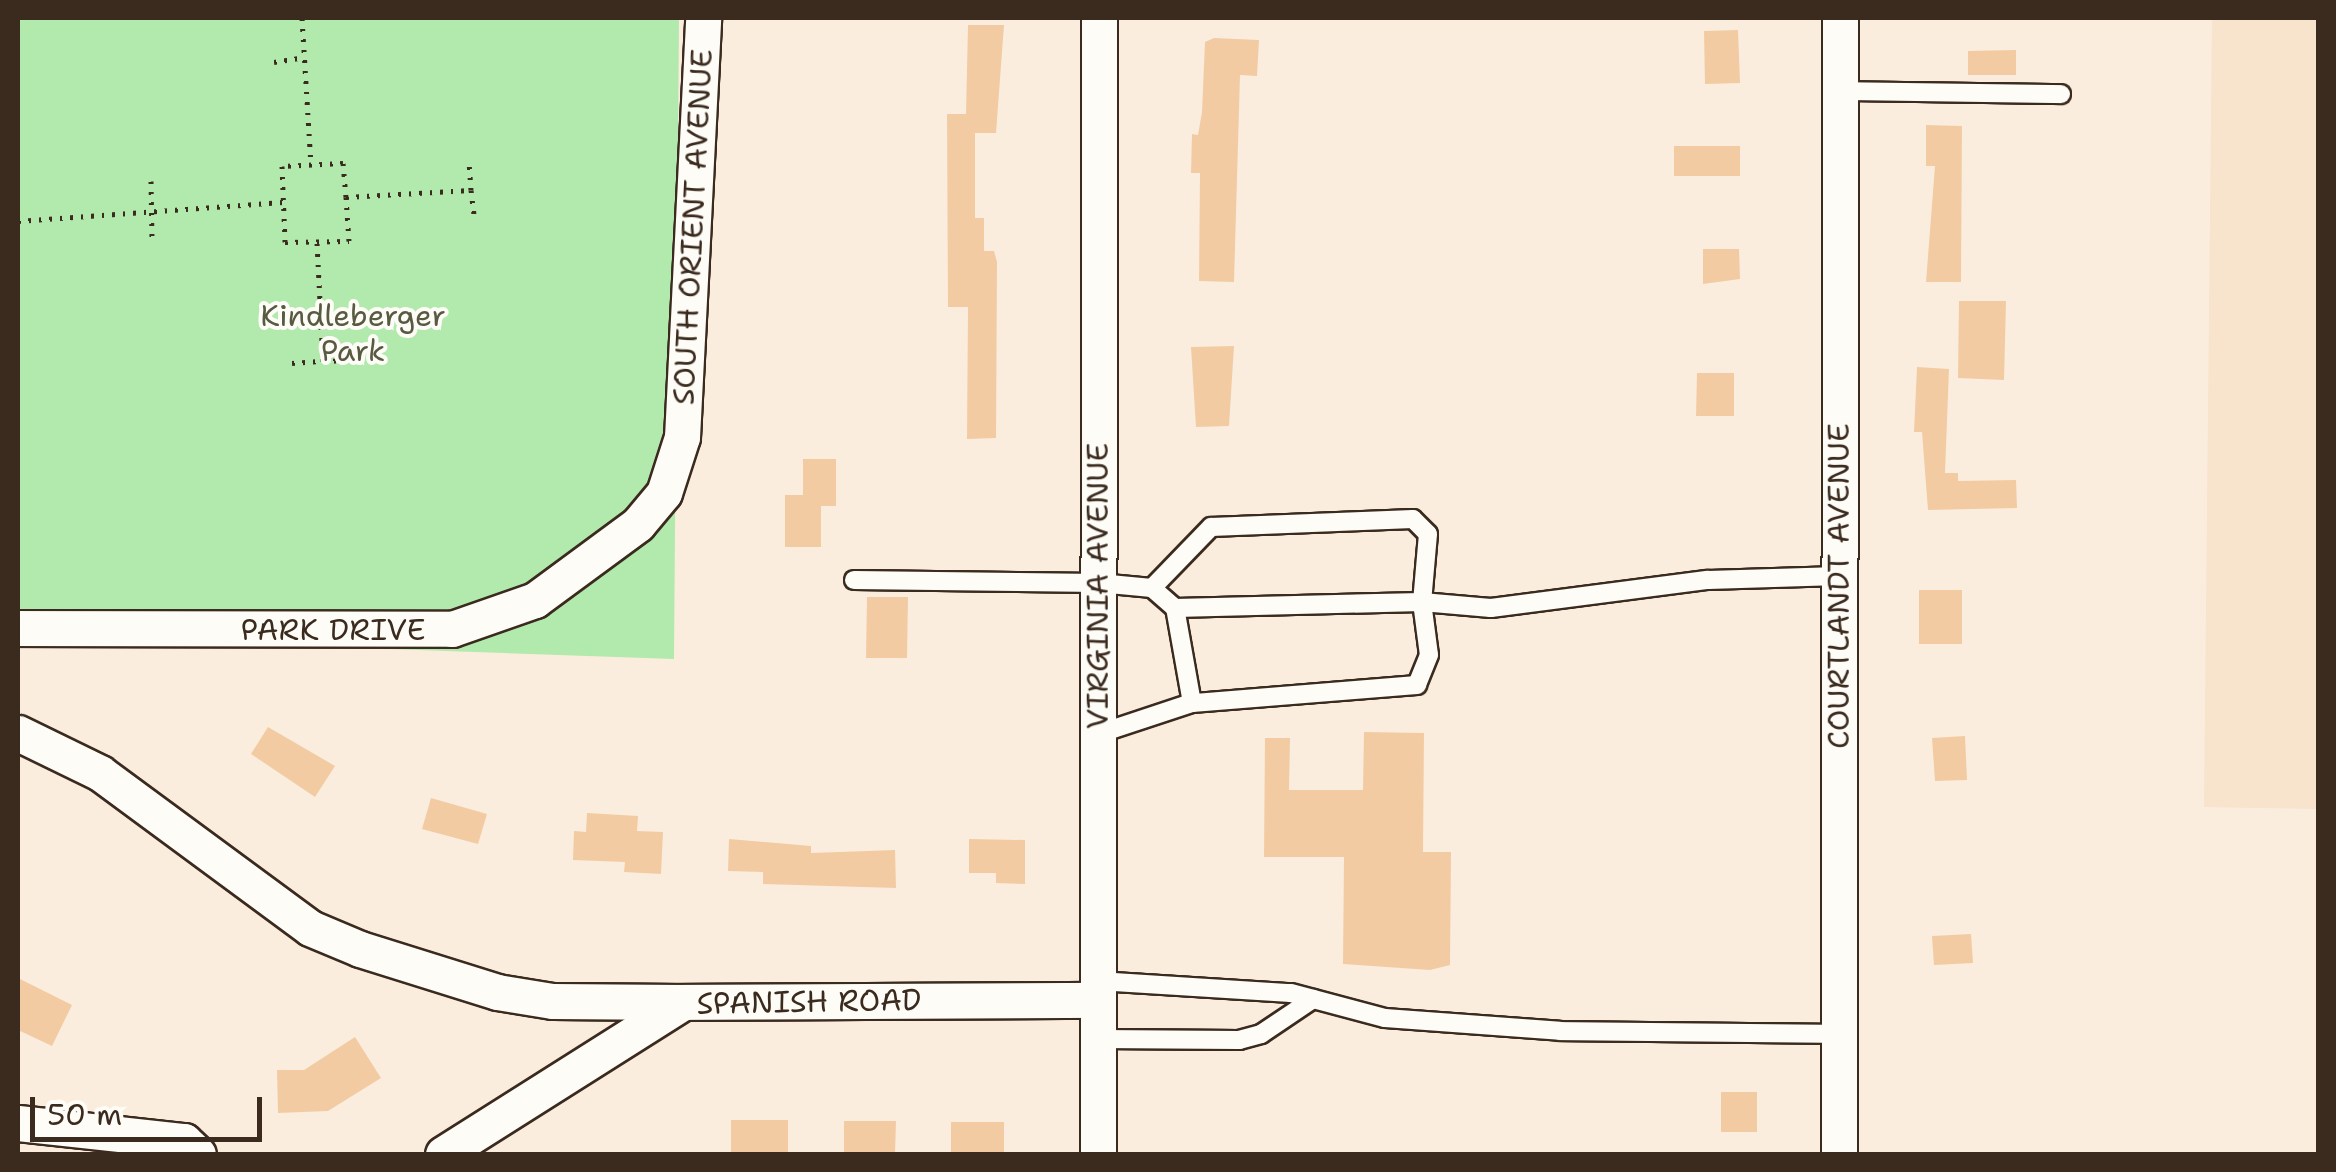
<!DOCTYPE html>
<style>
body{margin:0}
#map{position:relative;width:2336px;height:1172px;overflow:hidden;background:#faedde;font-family:"Shantell Sans",sans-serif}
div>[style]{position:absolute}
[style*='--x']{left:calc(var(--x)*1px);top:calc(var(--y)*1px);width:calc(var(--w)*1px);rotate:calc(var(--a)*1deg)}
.built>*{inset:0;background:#f8e3cc}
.green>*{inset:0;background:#b2eaad}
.building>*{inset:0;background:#f3cba3}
.path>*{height:5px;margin-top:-2.5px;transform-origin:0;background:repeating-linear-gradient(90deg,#3b2a1e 0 2.5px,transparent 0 10.5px)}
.roads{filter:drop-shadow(2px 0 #3b2a1e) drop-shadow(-2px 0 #3b2a1e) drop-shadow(0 2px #3b2a1e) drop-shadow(0 -2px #3b2a1e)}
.service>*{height:18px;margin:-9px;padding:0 9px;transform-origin:9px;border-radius:9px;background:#fdfcf7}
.minor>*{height:35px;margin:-17.5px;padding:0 17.5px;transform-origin:17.5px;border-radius:17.5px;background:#fdfcf7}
span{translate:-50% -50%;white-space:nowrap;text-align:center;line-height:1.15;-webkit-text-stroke:8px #fdfcf7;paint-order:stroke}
.street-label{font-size:30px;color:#3b2a1e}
.park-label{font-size:30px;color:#595a42}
.frame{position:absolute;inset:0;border:20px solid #3b2a1e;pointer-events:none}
.scale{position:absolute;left:30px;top:1097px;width:232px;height:45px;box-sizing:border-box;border:5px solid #3b2a1e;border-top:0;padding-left:12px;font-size:30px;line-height:35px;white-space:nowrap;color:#3b2a1e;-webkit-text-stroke:8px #fdfcf7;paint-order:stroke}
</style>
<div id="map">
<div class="built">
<i style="clip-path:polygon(2212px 18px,2318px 18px,2318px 809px,2204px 807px)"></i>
</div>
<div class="green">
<i style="clip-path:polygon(18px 18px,679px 18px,674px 659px,18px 636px)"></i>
</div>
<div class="building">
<i style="clip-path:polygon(968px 25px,1004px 25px,996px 133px,975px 133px,975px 218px,984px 218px,984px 251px,994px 251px,997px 262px,996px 438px,967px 439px,968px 307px,948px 307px,947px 114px,966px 114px)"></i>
<i style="clip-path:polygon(1738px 30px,1740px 83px,1705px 84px,1704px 31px)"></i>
<i style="clip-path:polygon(1214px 38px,1259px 40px,1257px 76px,1240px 75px,1234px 282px,1199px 281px,1200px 173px,1191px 173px,1192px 134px,1198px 135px,1202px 112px,1205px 42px)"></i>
<i style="clip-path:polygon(2016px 50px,2016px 75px,1968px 75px,1968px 51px)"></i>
<i style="clip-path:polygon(1926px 125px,1962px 126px,1961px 282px,1926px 282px,1935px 166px,1926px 166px)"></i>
<i style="clip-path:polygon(1674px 146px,1740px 146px,1740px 176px,1674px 176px)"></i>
<i style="clip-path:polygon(1703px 249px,1739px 249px,1740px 279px,1703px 284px)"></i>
<i style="clip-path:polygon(1959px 301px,2006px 301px,2004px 380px,1958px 378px)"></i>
<i style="clip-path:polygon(1234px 346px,1229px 426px,1196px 427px,1191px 347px)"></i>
<i style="clip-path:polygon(1917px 367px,1949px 369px,1945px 473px,1958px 473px,1958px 481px,2016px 480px,2017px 508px,1928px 510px,1922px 432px,1914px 432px)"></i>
<i style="clip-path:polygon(1697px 373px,1734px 373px,1734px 416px,1696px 416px)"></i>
<i style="clip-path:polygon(803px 459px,836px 459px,836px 506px,821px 506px,821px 547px,785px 547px,785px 495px,803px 495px)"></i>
<i style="clip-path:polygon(1919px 590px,1962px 590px,1962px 644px,1919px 644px)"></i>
<i style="clip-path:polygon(867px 597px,908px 597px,907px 658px,866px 658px)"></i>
<i style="clip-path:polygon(268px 727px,335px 766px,315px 797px,251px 754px)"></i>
<i style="clip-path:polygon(1364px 732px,1424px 733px,1423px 852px,1451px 852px,1450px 965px,1430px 970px,1343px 964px,1344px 857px,1264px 857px,1265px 738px,1290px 738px,1289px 790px,1363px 790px)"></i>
<i style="clip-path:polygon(1965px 736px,1967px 780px,1935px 781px,1932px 738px)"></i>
<i style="clip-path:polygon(431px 798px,487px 814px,478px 844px,422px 829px)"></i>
<i style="clip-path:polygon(587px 813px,638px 816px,637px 831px,663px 832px,661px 874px,624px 872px,625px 862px,573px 860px,574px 831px,586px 832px)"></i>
<i style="clip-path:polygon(729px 839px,811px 846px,811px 853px,895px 850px,896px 888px,763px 884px,763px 872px,728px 871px)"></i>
<i style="clip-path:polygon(969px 839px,1025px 840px,1025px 884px,996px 883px,996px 873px,969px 873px)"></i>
<i style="clip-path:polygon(1971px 934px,1973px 963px,1934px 965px,1932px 936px)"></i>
<i style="clip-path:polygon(18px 978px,72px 1005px,52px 1046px,18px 1030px)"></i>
<i style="clip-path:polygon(355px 1037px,381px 1078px,328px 1111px,278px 1113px,277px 1070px,304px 1070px)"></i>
<i style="clip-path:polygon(1721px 1092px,1757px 1092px,1757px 1132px,1721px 1132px)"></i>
<i style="clip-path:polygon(731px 1120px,788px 1120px,788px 1154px,731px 1154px)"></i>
<i style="clip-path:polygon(844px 1121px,896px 1121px,895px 1154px,844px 1154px)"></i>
<i style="clip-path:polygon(951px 1122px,1004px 1122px,1004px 1154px,951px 1154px)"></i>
</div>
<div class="path">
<i style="--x:302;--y:18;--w:146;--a:86.5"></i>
<i style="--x:274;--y:62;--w:30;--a:-9"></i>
<i style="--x:151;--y:181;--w:57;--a:89"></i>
<i style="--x:471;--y:190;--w:25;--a:83"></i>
<i style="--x:346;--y:197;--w:34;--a:-95"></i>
<i style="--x:343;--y:163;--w:61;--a:177.2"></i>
<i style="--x:282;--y:166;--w:76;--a:87.7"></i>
<i style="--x:285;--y:242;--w:64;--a:-0.9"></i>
<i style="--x:349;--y:241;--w:44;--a:-93.9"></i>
<i style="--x:346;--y:197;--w:125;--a:-3.2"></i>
<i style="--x:471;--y:190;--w:29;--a:-94"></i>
<i style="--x:18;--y:221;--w:266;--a:-4.1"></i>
<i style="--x:323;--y:361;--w:30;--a:-2"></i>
<i style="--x:292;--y:363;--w:31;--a:-4"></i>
<i style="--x:323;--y:361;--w:120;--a:-92.9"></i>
</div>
<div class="roads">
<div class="service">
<i style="--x:1840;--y:91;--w:221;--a:0.8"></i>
<i style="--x:854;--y:580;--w:245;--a:0.7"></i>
<i style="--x:1099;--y:583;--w:53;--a:5.4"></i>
<i style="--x:1152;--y:588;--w:30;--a:41"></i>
<i style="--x:1175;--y:608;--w:247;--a:-1.4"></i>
<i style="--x:1422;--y:602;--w:69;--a:5"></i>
<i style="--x:1491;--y:608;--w:219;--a:-7.4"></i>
<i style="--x:1708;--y:580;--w:131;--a:-1.7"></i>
<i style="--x:1152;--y:588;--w:85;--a:-46"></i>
<i style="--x:1211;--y:527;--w:202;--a:-2.3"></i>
<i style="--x:1413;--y:519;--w:21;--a:45"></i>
<i style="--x:1428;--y:534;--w:68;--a:95"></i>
<i style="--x:1422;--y:602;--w:53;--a:82.5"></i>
<i style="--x:1429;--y:655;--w:32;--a:112"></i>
<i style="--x:1417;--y:685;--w:226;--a:175.4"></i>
<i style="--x:1192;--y:703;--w:97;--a:-100.1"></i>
<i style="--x:1098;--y:734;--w:99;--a:-18.3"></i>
<i style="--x:1098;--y:981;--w:193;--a:3.6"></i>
<i style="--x:1291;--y:993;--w:97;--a:14.9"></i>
<i style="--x:1385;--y:1018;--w:175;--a:4.2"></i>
<i style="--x:1560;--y:1031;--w:279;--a:0.6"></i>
<i style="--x:1098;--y:1039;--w:141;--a:0.4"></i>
<i style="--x:1239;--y:1040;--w:23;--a:-15"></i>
<i style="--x:1261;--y:1034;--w:63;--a:-33.9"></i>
</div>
<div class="minor">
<i style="--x:18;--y:628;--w:434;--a:0.1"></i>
<i style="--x:452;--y:629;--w:88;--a:-19.3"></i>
<i style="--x:535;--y:600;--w:128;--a:-36.4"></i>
<i style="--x:638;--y:524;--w:40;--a:-50"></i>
<i style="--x:664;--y:493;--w:59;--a:-72.2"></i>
<i style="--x:682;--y:437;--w:420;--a:-87.1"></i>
<i style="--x:18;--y:733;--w:91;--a:26"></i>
<i style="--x:100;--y:773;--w:261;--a:36.4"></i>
<i style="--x:310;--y:928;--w:54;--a:22.8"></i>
<i style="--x:360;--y:949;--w:144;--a:17.4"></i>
<i style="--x:497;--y:992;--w:56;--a:9.3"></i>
<i style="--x:552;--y:1001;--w:131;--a:0.4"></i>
<i style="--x:18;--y:1123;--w:167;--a:6.2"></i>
<i style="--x:184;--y:1141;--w:19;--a:43"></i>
<i style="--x:443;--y:1154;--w:284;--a:-32.3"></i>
<i style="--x:683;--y:1002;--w:415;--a:-0.3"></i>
<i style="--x:1098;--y:1154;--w:1136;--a:-89.95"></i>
<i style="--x:1839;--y:1154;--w:1136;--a:-89.95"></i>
</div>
</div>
<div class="street-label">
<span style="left:693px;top:227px;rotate:-87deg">SOUTH ORIENT AVENUE</span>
<span style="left:1098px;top:586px;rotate:-90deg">VIRGINIA AVENUE</span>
<span style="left:1839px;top:586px;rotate:-90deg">COURTLANDT AVENUE</span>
<span style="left:333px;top:630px">PARK DRIVE</span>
<span style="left:809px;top:1002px;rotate:-1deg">SPANISH ROAD</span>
</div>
<div class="park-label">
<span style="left:353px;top:333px">Kindleberger<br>Park</span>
</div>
<div class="frame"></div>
<div class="scale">50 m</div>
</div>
